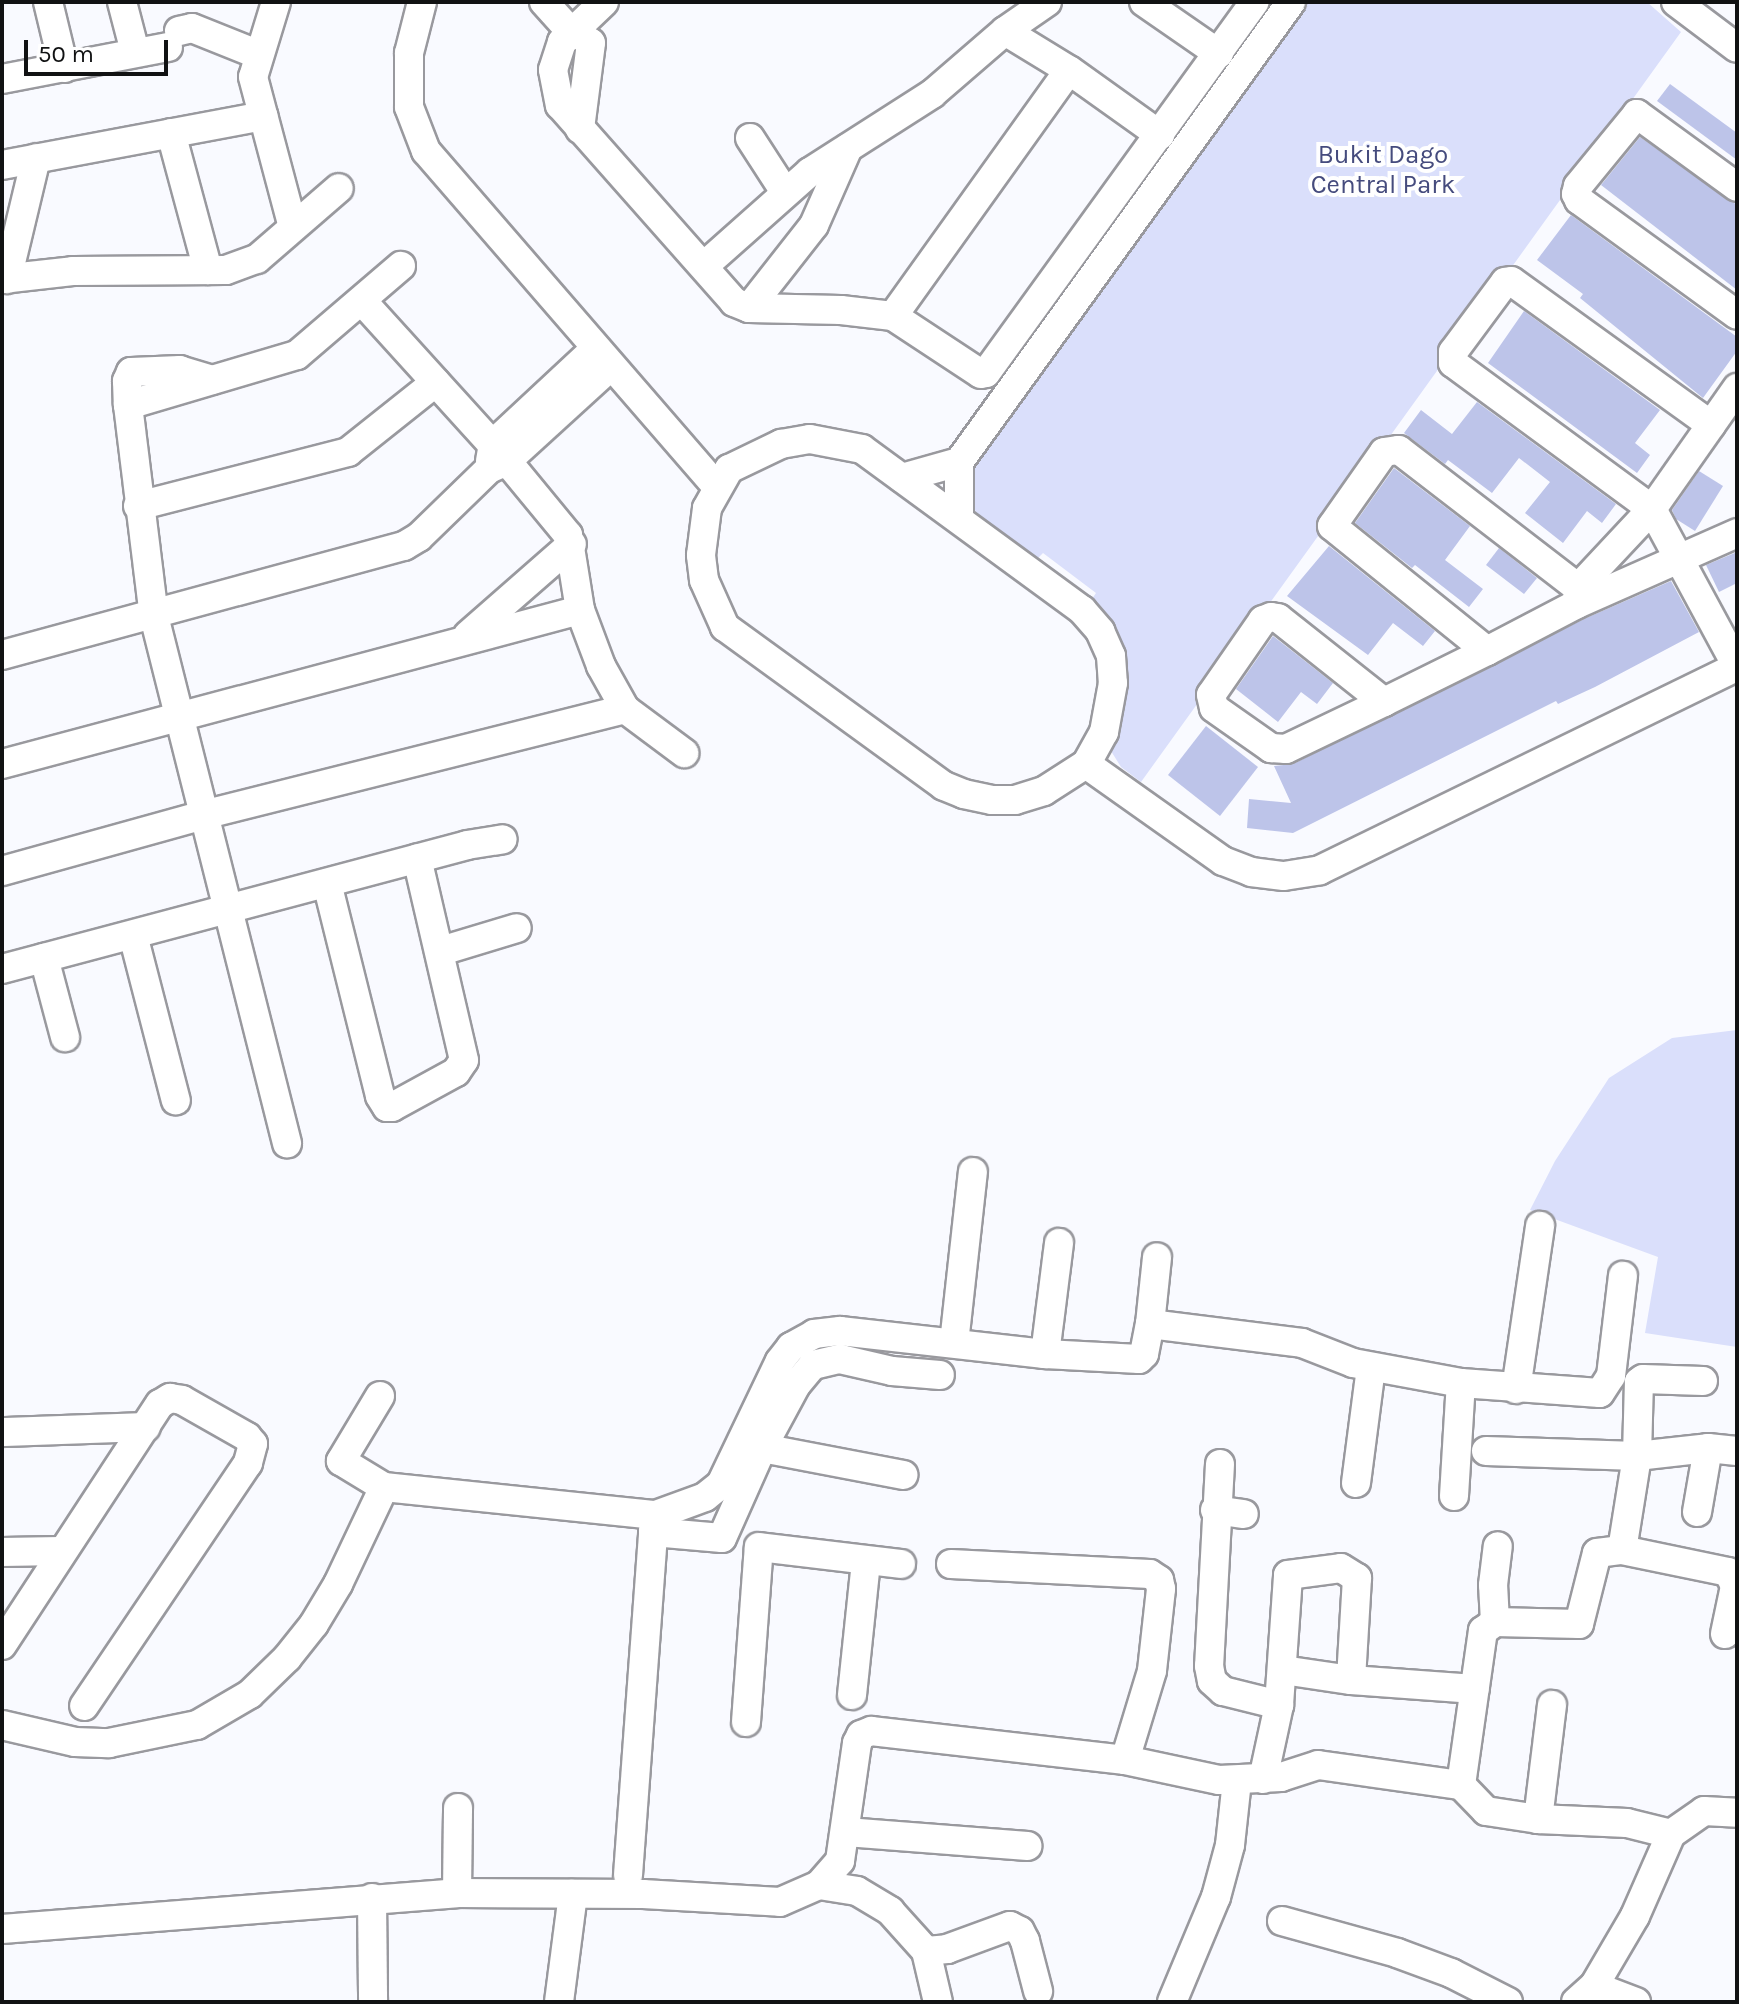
<!DOCTYPE html>
<style>
body{margin:0}
#map{position:relative;width:1739px;height:2004px;overflow:hidden;background:#f9faff;font-family:Karla,sans-serif}
div>[style]{position:absolute}
[style*='--x']{left:calc(var(--x)*1px);top:calc(var(--y)*1px);width:calc(var(--w)*1px);rotate:calc(var(--a)*1deg)}
.green>*{inset:0;background:#dadffb}
.building>*{inset:0;background:#bdc4e9}
.roads{filter:drop-shadow(2px 0 #99999e) drop-shadow(-2px 0 #99999e) drop-shadow(0 2px #99999e) drop-shadow(0 -2px #99999e)}
.minor>*{height:28px;margin:-14px;padding:0 14px;transform-origin:14px;border-radius:14px;background:#fff}
span{translate:-50% -50%;white-space:nowrap;text-align:center;line-height:1.15;-webkit-text-stroke:8px #fff;paint-order:stroke}
.park-label{font-size:26px;color:#454b7d}
.frame{position:absolute;inset:0;border:4px solid #111213;pointer-events:none}
.scale{position:absolute;left:24px;top:40px;width:144px;height:36px;box-sizing:border-box;border:4px solid #111213;border-top:0;padding-left:10px;font-size:24px;line-height:28px;white-space:nowrap;color:#111213;-webkit-text-stroke:6px #fff;paint-order:stroke}
</style>
<div id="map">
<div class="green">
<i style="clip-path:polygon(1309px 2px,1647px 2px,1681px 32px,1141px 782px,1121px 767px,1111px 751px,1088px 605px,1096px 593px,1043px 553px,1034px 562px,977px 520px,970px 483px,974px 465px)"></i>
<i style="clip-path:polygon(1737px 1030px,1737px 1347px,1645px 1333px,1658px 1257px,1530px 1210px,1555px 1161px,1609px 1078px,1672px 1038px)"></i>
</div>
<div class="building">
<i style="clip-path:polygon(1670px 84px,1737px 133px,1737px 160px,1657px 101px)"></i>
<i style="clip-path:polygon(1640px 137px,1737px 205px,1737px 290px,1601px 185px)"></i>
<i style="clip-path:polygon(1571px 215px,1737px 337px,1737px 351px,1703px 398px,1580px 298px,1583px 294px,1537px 260px)"></i>
<i style="clip-path:polygon(1524px 311px,1660px 410px,1635px 443px,1650px 455px,1637px 473px,1488px 363px)"></i>
<i style="clip-path:polygon(1477px 402px,1616px 504px,1602px 523px,1587px 511px,1563px 543px,1525px 513px,1550px 482px,1519px 458px,1492px 493px,1448px 460px,1445px 464px,1404px 433px,1421px 410px,1452px 434px)"></i>
<i style="clip-path:polygon(1394px 468px,1470px 526px,1445px 560px,1483px 589px,1469px 607px,1415px 565px,1412px 568px,1355px 523px)"></i>
<i style="clip-path:polygon(1699px 471px,1723px 486px,1695px 531px,1676px 519px,1672px 510px)"></i>
<i style="clip-path:polygon(1329px 546px,1435px 631px,1423px 646px,1393px 623px,1368px 655px,1287px 596px)"></i>
<i style="clip-path:polygon(1499px 548px,1537px 578px,1524px 594px,1486px 565px)"></i>
<i style="clip-path:polygon(1737px 552px,1737px 583px,1719px 592px,1706px 565px)"></i>
<i style="clip-path:polygon(1671px 581px,1699px 632px,1595px 687px,1558px 704px,1556px 701px,1293px 833px,1247px 828px,1249px 799px,1291px 803px,1274px 766px,1293px 764px,1584px 619px)"></i>
<i style="clip-path:polygon(1273px 636px,1333px 683px,1317px 704px,1301px 692px,1278px 722px,1236px 689px)"></i>
<i style="clip-path:polygon(1206px 726px,1258px 767px,1220px 816px,1168px 775px)"></i>
</div>
<div class="roads">
<div class="minor">
<i style="--x:48;--y:2;--w:68;--a:76.4"></i>
<i style="--x:122;--y:2;--w:52;--a:75.4"></i>
<i style="--x:276;--y:2;--w:78;--a:107"></i>
<i style="--x:253;--y:77;--w:155;--a:75.1"></i>
<i style="--x:422;--y:2;--w:53;--a:104.3"></i>
<i style="--x:409;--y:53;--w:54;--a:90"></i>
<i style="--x:409;--y:107;--w:47;--a:68.9"></i>
<i style="--x:426;--y:151;--w:444;--a:49.1"></i>
<i style="--x:544;--y:2;--w:39;--a:48"></i>
<i style="--x:604;--y:2;--w:58;--a:136.4"></i>
<i style="--x:562;--y:42;--w:29;--a:108"></i>
<i style="--x:553;--y:70;--w:36;--a:79"></i>
<i style="--x:560;--y:105;--w:263;--a:48.5"></i>
<i style="--x:734;--y:302;--w:16;--a:22"></i>
<i style="--x:749;--y:308;--w:92;--a:1.2"></i>
<i style="--x:841;--y:310;--w:52;--a:6.6"></i>
<i style="--x:893;--y:316;--w:105;--a:33.4"></i>
<i style="--x:981;--y:374;--w:5;--a:-11"></i>
<i style="--x:986;--y:373;--w:458;--a:-54.1"></i>
<i style="--x:1144;--y:2;--w:91;--a:34.7"></i>
<i style="--x:1676;--y:2;--w:76;--a:37"></i>
<i style="--x:573;--y:30;--w:22;--a:36"></i>
<i style="--x:591;--y:43;--w:87;--a:97.3"></i>
<i style="--x:179;--y:31;--w:13;--a:-13"></i>
<i style="--x:192;--y:28;--w:72;--a:21.9"></i>
<i style="--x:1005;--y:31;--w:75;--a:31.4"></i>
<i style="--x:1069;--y:70;--w:112;--a:35.5"></i>
<i style="--x:2;--y:79;--w:169;--a:-10.9"></i>
<i style="--x:171;--y:133;--w:142;--a:74.9"></i>
<i style="--x:750;--y:138;--w:64;--a:57.1"></i>
<i style="--x:2;--y:165;--w:266;--a:-10.6"></i>
<i style="--x:1737;--y:187;--w:124;--a:-143.9"></i>
<i style="--x:1637;--y:114;--w:93;--a:129.3"></i>
<i style="--x:1578;--y:186;--w:8;--a:104"></i>
<i style="--x:1576;--y:194;--w:7;--a:63"></i>
<i style="--x:1579;--y:200;--w:195;--a:36"></i>
<i style="--x:704;--y:266;--w:142;--a:-41.6"></i>
<i style="--x:810;--y:172;--w:145;--a:-32.6"></i>
<i style="--x:932;--y:94;--w:96;--a:-40.8"></i>
<i style="--x:1005;--y:31;--w:51;--a:-34.6"></i>
<i style="--x:2;--y:279;--w:71;--a:-6.4"></i>
<i style="--x:73;--y:271;--w:153;--a:-0.4"></i>
<i style="--x:226;--y:270;--w:33;--a:-20"></i>
<i style="--x:257;--y:259;--w:108;--a:-40.9"></i>
<i style="--x:7;--y:279;--w:124;--a:-76.5"></i>
<i style="--x:363;--y:302;--w:215;--a:47.8"></i>
<i style="--x:507;--y:461;--w:96;--a:50.5"></i>
<i style="--x:568;--y:535;--w:76;--a:80.9"></i>
<i style="--x:580;--y:610;--w:60;--a:69.4"></i>
<i style="--x:601;--y:666;--w:49;--a:60.8"></i>
<i style="--x:625;--y:709;--w:74;--a:36.7"></i>
<i style="--x:749;--y:308;--w:105;--a:-51.9"></i>
<i style="--x:814;--y:225;--w:84;--a:-66.2"></i>
<i style="--x:893;--y:316;--w:302;--a:-54.4"></i>
<i style="--x:212;--y:380;--w:34;--a:-163"></i>
<i style="--x:180;--y:370;--w:49;--a:177.7"></i>
<i style="--x:131;--y:372;--w:10;--a:114"></i>
<i style="--x:127;--y:381;--w:24;--a:88"></i>
<i style="--x:128;--y:405;--w:213;--a:83"></i>
<i style="--x:154;--y:616;--w:544;--a:75.84"></i>
<i style="--x:128;--y:405;--w:176;--a:-16.5"></i>
<i style="--x:297;--y:355;--w:137;--a:-40.6"></i>
<i style="--x:1711;--y:425;--w:246;--a:-144.2"></i>
<i style="--x:1511;--y:281;--w:6;--a:171"></i>
<i style="--x:1505;--y:282;--w:87;--a:126.6"></i>
<i style="--x:1453;--y:352;--w:11;--a:90"></i>
<i style="--x:1453;--y:363;--w:247;--a:36.3"></i>
<i style="--x:1652;--y:509;--w:179;--a:61.6"></i>
<i style="--x:810;--y:439;--w:53;--a:10.9"></i>
<i style="--x:862;--y:449;--w:273;--a:36.2"></i>
<i style="--x:1082;--y:610;--w:28;--a:49"></i>
<i style="--x:1100;--y:631;--w:27;--a:66"></i>
<i style="--x:1111;--y:656;--w:27;--a:86"></i>
<i style="--x:1113;--y:683;--w:50;--a:100.4"></i>
<i style="--x:1104;--y:732;--w:37;--a:119"></i>
<i style="--x:1086;--y:764;--w:50;--a:147.3"></i>
<i style="--x:1044;--y:791;--w:30;--a:163"></i>
<i style="--x:1015;--y:800;--w:23;--a:180"></i>
<i style="--x:992;--y:800;--w:29;--a:-168"></i>
<i style="--x:964;--y:794;--w:22;--a:-158"></i>
<i style="--x:944;--y:786;--w:271;--a:-144"></i>
<i style="--x:725;--y:627;--w:51;--a:-114.1"></i>
<i style="--x:704;--y:580;--w:25;--a:-97"></i>
<i style="--x:701;--y:555;--w:47;--a:-82.7"></i>
<i style="--x:707;--y:508;--w:45;--a:-60.6"></i>
<i style="--x:729;--y:469;--w:58;--a:-25.7"></i>
<i style="--x:781;--y:444;--w:29;--a:-10"></i>
<i style="--x:490;--y:461;--w:17;--a:-80"></i>
<i style="--x:493;--y:444;--w:139;--a:-43"></i>
<i style="--x:902;--y:478;--w:59;--a:-15.7"></i>
<i style="--x:138;--y:506;--w:217;--a:-14.4"></i>
<i style="--x:348;--y:452;--w:112;--a:-38.5"></i>
<i style="--x:959;--y:519;--w:57;--a:-90"></i>
<i style="--x:959;--y:462;--w:567;--a:-54.18"></i>
<i style="--x:1577;--y:603;--w:15;--a:-86"></i>
<i style="--x:1578;--y:588;--w:108;--a:-46.9"></i>
<i style="--x:1652;--y:509;--w:148;--a:-54.9"></i>
<i style="--x:468;--y:635;--w:138;--a:-41.2"></i>
<i style="--x:1487;--y:651;--w:199;--a:-141.1"></i>
<i style="--x:1332;--y:526;--w:90;--a:-54.9"></i>
<i style="--x:1384;--y:452;--w:15;--a:-8"></i>
<i style="--x:1399;--y:450;--w:226;--a:37.6"></i>
<i style="--x:2;--y:655;--w:417;--a:-15.2"></i>
<i style="--x:404;--y:546;--w:17;--a:-31"></i>
<i style="--x:419;--y:537;--w:98;--a:-44.2"></i>
<i style="--x:489;--y:469;--w:20;--a:-24"></i>
<i style="--x:507;--y:461;--w:139;--a:-42.4"></i>
<i style="--x:1384;--y:702;--w:135;--a:-141.6"></i>
<i style="--x:1278;--y:618;--w:7;--a:-172"></i>
<i style="--x:1271;--y:617;--w:9;--a:159"></i>
<i style="--x:1263;--y:620;--w:91;--a:124.7"></i>
<i style="--x:1211;--y:695;--w:13;--a:77"></i>
<i style="--x:1214;--y:708;--w:70;--a:35.1"></i>
<i style="--x:1271;--y:748;--w:15;--a:4"></i>
<i style="--x:1286;--y:749;--w:109;--a:-25.6"></i>
<i style="--x:1384;--y:702;--w:115;--a:-26.3"></i>
<i style="--x:1487;--y:651;--w:102;--a:-27.6"></i>
<i style="--x:1577;--y:604;--w:175;--a:-23.9"></i>
<i style="--x:2;--y:764;--w:598;--a:-14.92"></i>
<i style="--x:1086;--y:764;--w:168;--a:35.3"></i>
<i style="--x:1223;--y:861;--w:30;--a:21"></i>
<i style="--x:1251;--y:872;--w:33;--a:7"></i>
<i style="--x:1284;--y:876;--w:36;--a:-9"></i>
<i style="--x:1320;--y:870;--w:464;--a:-26"></i>
<i style="--x:2;--y:871;--w:213;--a:-15.5"></i>
<i style="--x:207;--y:814;--w:431;--a:-14.1"></i>
<i style="--x:327;--y:883;--w:219;--a:76"></i>
<i style="--x:380;--y:1096;--w:13;--a:58"></i>
<i style="--x:387;--y:1107;--w:5;--a:0"></i>
<i style="--x:392;--y:1107;--w:73;--a:-28.7"></i>
<i style="--x:456;--y:1072;--w:14;--a:-56"></i>
<i style="--x:464;--y:1060;--w:207;--a:-103.1"></i>
<i style="--x:133;--y:935;--w:171;--a:75.5"></i>
<i style="--x:441;--y:951;--w:79;--a:-16.8"></i>
<i style="--x:44;--y:958;--w:82;--a:75.1"></i>
<i style="--x:2;--y:969;--w:481;--a:-14.9"></i>
<i style="--x:467;--y:845;--w:36;--a:-9"></i>
<i style="--x:1150;--y:1324;--w:153;--a:7.1"></i>
<i style="--x:1302;--y:1343;--w:55;--a:21.4"></i>
<i style="--x:1353;--y:1363;--w:110;--a:10.5"></i>
<i style="--x:1461;--y:1383;--w:139;--a:4.1"></i>
<i style="--x:1600;--y:1393;--w:20;--a:-57"></i>
<i style="--x:1611;--y:1376;--w:101;--a:-83.2"></i>
<i style="--x:954;--y:1343;--w:172;--a:-83.7"></i>
<i style="--x:1045;--y:1354;--w:112;--a:-82.8"></i>
<i style="--x:1516;--y:1389;--w:165;--a:-81.6"></i>
<i style="--x:380;--y:1396;--w:76;--a:121"></i>
<i style="--x:341;--y:1461;--w:50;--a:31.2"></i>
<i style="--x:384;--y:1487;--w:273;--a:5.9"></i>
<i style="--x:656;--y:1515;--w:52;--a:-20.2"></i>
<i style="--x:705;--y:1497;--w:21;--a:-39"></i>
<i style="--x:721;--y:1484;--w:136;--a:-64.4"></i>
<i style="--x:780;--y:1361;--w:18;--a:-52"></i>
<i style="--x:791;--y:1347;--w:26;--a:-29"></i>
<i style="--x:814;--y:1334;--w:26;--a:-7"></i>
<i style="--x:840;--y:1331;--w:206;--a:6.4"></i>
<i style="--x:1045;--y:1354;--w:94;--a:3"></i>
<i style="--x:1139;--y:1359;--w:7;--a:-45"></i>
<i style="--x:1144;--y:1354;--w:31;--a:-79"></i>
<i style="--x:1150;--y:1324;--w:67;--a:-84"></i>
<i style="--x:2;--y:1432;--w:144;--a:-2"></i>
<i style="--x:762;--y:1448;--w:144;--a:10.8"></i>
<i style="--x:1486;--y:1451;--w:151;--a:1.9"></i>
<i style="--x:1637;--y:1456;--w:71;--a:-6.4"></i>
<i style="--x:1708;--y:1448;--w:29;--a:6"></i>
<i style="--x:1220;--y:1464;--w:202;--a:93.1"></i>
<i style="--x:1209;--y:1666;--w:15;--a:79"></i>
<i style="--x:1212;--y:1681;--w:15;--a:42"></i>
<i style="--x:1223;--y:1691;--w:58;--a:14"></i>
<i style="--x:1356;--y:1483;--w:117;--a:-82.6"></i>
<i style="--x:1454;--y:1496;--w:113;--a:-86.5"></i>
<i style="--x:1215;--y:1510;--w:29;--a:8"></i>
<i style="--x:1697;--y:1512;--w:65;--a:-80.2"></i>
<i style="--x:656;--y:1515;--w:17;--a:100"></i>
<i style="--x:653;--y:1532;--w:69;--a:5"></i>
<i style="--x:722;--y:1538;--w:98;--a:-66"></i>
<i style="--x:762;--y:1448;--w:72;--a:-61.6"></i>
<i style="--x:796;--y:1385;--w:26;--a:-50"></i>
<i style="--x:813;--y:1365;--w:28;--a:-13"></i>
<i style="--x:840;--y:1359;--w:53;--a:13"></i>
<i style="--x:892;--y:1371;--w:48;--a:4.8"></i>
<i style="--x:1622;--y:1550;--w:108;--a:11.7"></i>
<i style="--x:1728;--y:1572;--w:16;--a:63"></i>
<i style="--x:1735;--y:1586;--w:49;--a:101.8"></i>
<i style="--x:2;--y:1552;--w:59;--a:-1"></i>
<i style="--x:951;--y:1564;--w:199;--a:2.9"></i>
<i style="--x:1150;--y:1574;--w:11;--a:34"></i>
<i style="--x:1159;--y:1580;--w:9;--a:77"></i>
<i style="--x:1161;--y:1589;--w:82;--a:96.3"></i>
<i style="--x:1152;--y:1671;--w:93;--a:106.9"></i>
<i style="--x:1495;--y:1622;--w:37;--a:-93"></i>
<i style="--x:1493;--y:1585;--w:39;--a:-83"></i>
<i style="--x:2;--y:1645;--w:288;--a:-56.8"></i>
<i style="--x:160;--y:1404;--w:12;--a:-31"></i>
<i style="--x:170;--y:1398;--w:12;--a:9"></i>
<i style="--x:182;--y:1400;--w:75;--a:29.6"></i>
<i style="--x:247;--y:1437;--w:9;--a:49"></i>
<i style="--x:253;--y:1444;--w:20;--a:105"></i>
<i style="--x:248;--y:1463;--w:293;--a:124"></i>
<i style="--x:1283;--y:1670;--w:69;--a:8.4"></i>
<i style="--x:1351;--y:1680;--w:124;--a:4.2"></i>
<i style="--x:852;--y:1695;--w:135;--a:-84"></i>
<i style="--x:746;--y:1722;--w:175;--a:-85.8"></i>
<i style="--x:759;--y:1547;--w:143;--a:6.8"></i>
<i style="--x:2;--y:1725;--w:75;--a:13.1"></i>
<i style="--x:75;--y:1742;--w:34;--a:2"></i>
<i style="--x:109;--y:1743;--w:90;--a:-11.6"></i>
<i style="--x:197;--y:1725;--w:61;--a:-30.3"></i>
<i style="--x:250;--y:1694;--w:52;--a:-44.2"></i>
<i style="--x:287;--y:1658;--w:43;--a:-51.5"></i>
<i style="--x:314;--y:1624;--w:47;--a:-59"></i>
<i style="--x:338;--y:1584;--w:107;--a:-64.6"></i>
<i style="--x:1263;--y:1779;--w:76;--a:-77.8"></i>
<i style="--x:1279;--y:1705;--w:130;--a:-86"></i>
<i style="--x:1288;--y:1575;--w:53;--a:-7.5"></i>
<i style="--x:1341;--y:1568;--w:19;--a:32"></i>
<i style="--x:1357;--y:1578;--w:102;--a:93.4"></i>
<i style="--x:1461;--y:1785;--w:156;--a:-81.9"></i>
<i style="--x:1483;--y:1631;--w:15;--a:-37"></i>
<i style="--x:1495;--y:1622;--w:84;--a:1.4"></i>
<i style="--x:1579;--y:1624;--w:73;--a:-75.8"></i>
<i style="--x:1597;--y:1553;--w:25;--a:-7"></i>
<i style="--x:1622;--y:1550;--w:95;--a:-80.9"></i>
<i style="--x:1637;--y:1456;--w:74;--a:-88.5"></i>
<i style="--x:1639;--y:1382;--w:5;--a:-37"></i>
<i style="--x:1643;--y:1379;--w:60;--a:1.9"></i>
<i style="--x:1538;--y:1819;--w:115;--a:-83"></i>
<i style="--x:846;--y:1832;--w:182;--a:4.4"></i>
<i style="--x:628;--y:1875;--w:344;--a:-85.8"></i>
<i style="--x:819;--y:1885;--w:38;--a:9"></i>
<i style="--x:857;--y:1891;--w:39;--a:31"></i>
<i style="--x:890;--y:1911;--w:54;--a:48"></i>
<i style="--x:926;--y:1951;--w:52;--a:76.8"></i>
<i style="--x:457;--y:1893;--w:85;--a:-89.3"></i>
<i style="--x:372;--y:1898;--w:104;--a:89.4"></i>
<i style="--x:1282;--y:1921;--w:119;--a:15.5"></i>
<i style="--x:1397;--y:1953;--w:58;--a:20.3"></i>
<i style="--x:1451;--y:1973;--w:64;--a:27"></i>
<i style="--x:2;--y:1929;--w:456;--a:-4.5"></i>
<i style="--x:457;--y:1893;--w:186;--a:0.3"></i>
<i style="--x:643;--y:1894;--w:137;--a:3.3"></i>
<i style="--x:780;--y:1902;--w:43;--a:-23.6"></i>
<i style="--x:819;--y:1885;--w:32;--a:-49"></i>
<i style="--x:840;--y:1861;--w:119;--a:-81.8"></i>
<i style="--x:857;--y:1743;--w:9;--a:-63"></i>
<i style="--x:861;--y:1735;--w:11;--a:-22"></i>
<i style="--x:871;--y:1731;--w:256;--a:6.5"></i>
<i style="--x:1125;--y:1760;--w:96;--a:12"></i>
<i style="--x:1219;--y:1780;--w:62;--a:-2.8"></i>
<i style="--x:1281;--y:1777;--w:39;--a:-18"></i>
<i style="--x:1318;--y:1765;--w:144;--a:8"></i>
<i style="--x:1461;--y:1785;--w:36;--a:46"></i>
<i style="--x:1486;--y:1811;--w:53;--a:8.7"></i>
<i style="--x:1538;--y:1819;--w:89;--a:2.6"></i>
<i style="--x:1627;--y:1823;--w:45;--a:14"></i>
<i style="--x:926;--y:1951;--w:21;--a:-5"></i>
<i style="--x:947;--y:1949;--w:67;--a:-20.1"></i>
<i style="--x:1010;--y:1926;--w:11;--a:27"></i>
<i style="--x:1020;--y:1931;--w:11;--a:63"></i>
<i style="--x:1025;--y:1941;--w:52;--a:75.4"></i>
<i style="--x:1594;--y:1986;--w:45;--a:20.9"></i>
<i style="--x:559;--y:2002;--w:109;--a:-82.6"></i>
<i style="--x:1172;--y:2002;--w:114;--a:-67.3"></i>
<i style="--x:1216;--y:1897;--w:54;--a:-74.9"></i>
<i style="--x:1230;--y:1845;--w:64;--a:-83.8"></i>
<i style="--x:1576;--y:2002;--w:24;--a:-42"></i>
<i style="--x:1594;--y:1986;--w:81;--a:-59.6"></i>
<i style="--x:1635;--y:1916;--w:90;--a:-66.3"></i>
<i style="--x:1671;--y:1834;--w:40;--a:-34.9"></i>
<i style="--x:1704;--y:1811;--w:33;--a:3"></i>
</div>
</div>
<div class="park-label">
<span style="left:1383px;top:170px">Bukit Dago<br>Central Park</span>
</div>
<div class="frame"></div>
<div class="scale">50 m</div>
</div>
